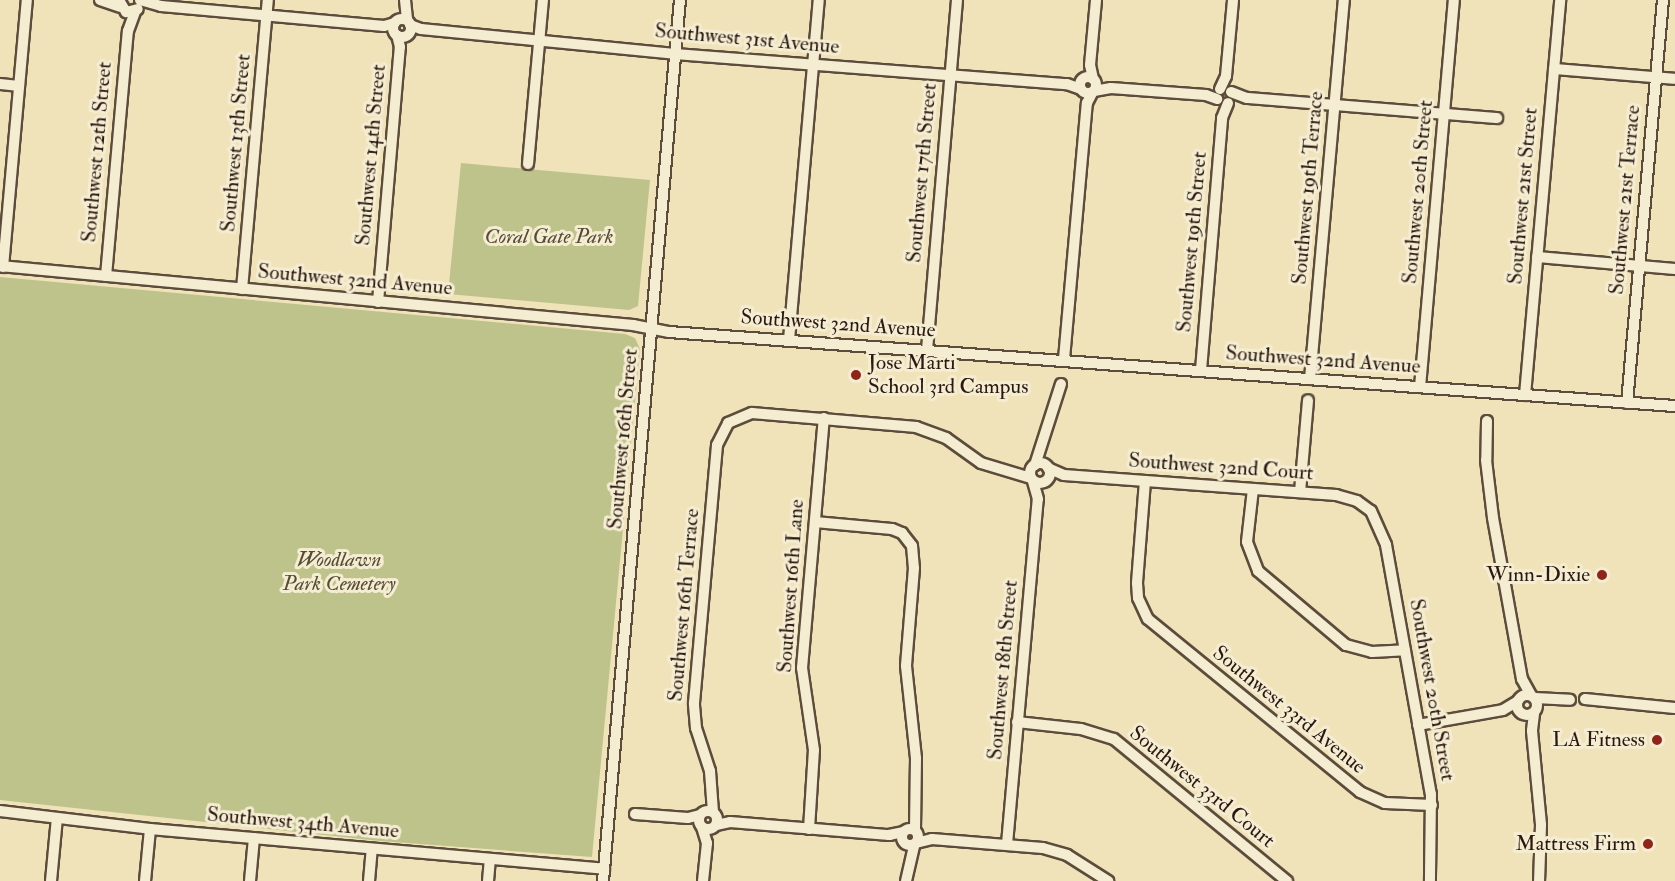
<!DOCTYPE html>
<style>
body{margin:0}
#map{position:relative;width:1675px;height:881px;overflow:hidden;background:#f0e3ba;font-family:"IM FELL Double Pica",serif}
div>[style]{position:absolute}
[style*='--x']{left:calc(var(--x)*1px);top:calc(var(--y)*1px);width:calc(var(--w)*1px);rotate:calc(var(--a)*1deg)}
.green>*{inset:0;background:#bec38c}
.roads{filter:drop-shadow(2px 0 #5c4c3b) drop-shadow(-2px 0 #5c4c3b) drop-shadow(0 2px #5c4c3b) drop-shadow(0 -2px #5c4c3b)}
.minor>*{height:10px;margin:-5px;padding:0 5px;transform-origin:5px;border-radius:5px;background:#f5edd2}
.minor>.ring{margin:-5px;padding:0;box-sizing:content-box;background:none;border:10px solid #f5edd2;border-radius:50%}
.dots>*{width:16px;height:16px;translate:-50% -50%;box-sizing:border-box;border:3px solid #f5edd2;border-radius:50%}
span{translate:-50% -50%;white-space:nowrap;text-align:center;line-height:1.15;-webkit-text-stroke:6px #f5edd2;paint-order:stroke}
.street-label{font-size:21px;color:#2a1911}
.park-label{font-size:21px;color:#564c36;font-style:italic}
.poi-label{font-size:21px;color:#2a1911}
.left{translate:0 -50%;text-align:left}
.right{translate:-100% -50%;text-align:right}
</style>
<div id="map">
<div class="green">
<i style="clip-path:polygon(461px 163px,650px 180px,638px 306px,629px 310px,448px 294px)"></i>
<i style="clip-path:polygon(0 277px,625px 334px,635px 338px,640px 349px,592px 857px,380px 841px,0 800px)"></i>
</div>
<div class="roads">
<div class="minor">
<i style="--x:100;--y:0;--w:21;--a:19"></i>
<i style="--x:119;--y:0;--w:14;--a:60"></i>
<i style="--x:126;--y:12;--w:12;--a:-14"></i>
<i style="--x:140;--y:0;--w:22;--a:16"></i>
<i style="--x:161;--y:6;--w:224;--a:5.1"></i>
<i style="--x:384;--y:26;--w:11;--a:-15"></i>
<i style="--x:405;--y:0;--w:20;--a:84"></i>
<i class="ring" style="left:393px;top:19px;width:8px;height:8px"></i>
<i style="--x:410;--y:25;--w:12;--a:20"></i>
<i style="--x:421;--y:29;--w:255;--a:5.6"></i>
<i style="--x:675;--y:54;--w:393;--a:4.4"></i>
<i style="--x:1067;--y:84;--w:15;--a:20"></i>
<i style="--x:1554;--y:69;--w:121;--a:4.7"></i>
<i class="ring" style="left:1080px;top:77px;width:6px;height:6px"></i>
<i style="--x:1093;--y:79;--w:14;--a:-102"></i>
<i style="--x:1090;--y:65;--w:65;--a:-84.7"></i>
<i style="--x:0;--y:84;--w:19;--a:6"></i>
<i style="--x:1220;--y:89;--w:14;--a:-65"></i>
<i style="--x:1226;--y:76;--w:76;--a:-84.7"></i>
<i style="--x:1094;--y:91;--w:17;--a:-10"></i>
<i style="--x:1111;--y:88;--w:95;--a:4.2"></i>
<i style="--x:1206;--y:95;--w:12;--a:20"></i>
<i style="--x:1231;--y:92;--w:17;--a:21"></i>
<i style="--x:1247;--y:98;--w:251;--a:4.6"></i>
<i style="--x:528;--y:164;--w:165;--a:-84.8"></i>
<i style="--x:1537;--y:257;--w:139;--a:5"></i>
<i style="--x:0;--y:266;--w:636;--a:5.32"></i>
<i style="--x:633;--y:325;--w:37;--a:11"></i>
<i style="--x:669;--y:332;--w:1009;--a:4.21"></i>
<i style="--x:3;--y:267;--w:268;--a:-84.9"></i>
<i style="--x:106;--y:276;--w:246;--a:-84.9"></i>
<i style="--x:128;--y:31;--w:20;--a:-70"></i>
<i style="--x:242;--y:289;--w:290;--a:-84.9"></i>
<i style="--x:378;--y:302;--w:256;--a:-85.1"></i>
<i style="--x:400;--y:47;--w:12;--a:-104"></i>
<i style="--x:789;--y:340;--w:341;--a:-85"></i>
<i style="--x:927;--y:350;--w:351;--a:-85.1"></i>
<i style="--x:1064;--y:359;--w:257;--a:-84.9"></i>
<i style="--x:1087;--y:103;--w:11;--a:-63"></i>
<i style="--x:1201;--y:370;--w:253;--a:-85.2"></i>
<i style="--x:1222;--y:118;--w:16;--a:-68"></i>
<i style="--x:1310;--y:379;--w:381;--a:-84.9"></i>
<i style="--x:1420;--y:387;--w:388;--a:-85"></i>
<i style="--x:1525;--y:395;--w:397;--a:-84.9"></i>
<i style="--x:1627;--y:403;--w:405;--a:-84.9"></i>
<i style="--x:1487;--y:421;--w:39;--a:91"></i>
<i style="--x:1486;--y:460;--w:58;--a:83.1"></i>
<i style="--x:1493;--y:518;--w:164;--a:79.8"></i>
<i style="--x:1522;--y:679;--w:18;--a:61"></i>
<i class="ring" style="left:1030px;top:463px;width:10px;height:10px"></i>
<i style="--x:1035;--y:465;--w:85;--a:-72.2"></i>
<i style="--x:1048;--y:468;--w:17;--a:24"></i>
<i style="--x:1064;--y:475;--w:273;--a:4.2"></i>
<i style="--x:1336;--y:495;--w:22;--a:16"></i>
<i style="--x:1357;--y:501;--w:17;--a:36"></i>
<i style="--x:1371;--y:511;--w:37;--a:66"></i>
<i style="--x:1386;--y:545;--w:253;--a:79.8"></i>
<i style="--x:1431;--y:794;--w:87;--a:90.7"></i>
<i style="--x:1145;--y:481;--w:102;--a:94.5"></i>
<i style="--x:1137;--y:583;--w:15;--a:86"></i>
<i style="--x:1138;--y:598;--w:23;--a:65"></i>
<i style="--x:1148;--y:619;--w:274;--a:39.2"></i>
<i style="--x:1360;--y:792;--w:27;--a:24"></i>
<i style="--x:1385;--y:803;--w:47;--a:2.4"></i>
<i style="--x:1253;--y:489;--w:53;--a:96.5"></i>
<i style="--x:1247;--y:542;--w:31;--a:69"></i>
<i style="--x:1258;--y:571;--w:115;--a:40.1"></i>
<i style="--x:1346;--y:645;--w:27;--a:15"></i>
<i style="--x:1372;--y:652;--w:33;--a:-3"></i>
<i style="--x:1300;--y:492;--w:92;--a:-85"></i>
<i style="--x:815;--y:522;--w:77;--a:5.2"></i>
<i style="--x:892;--y:529;--w:11;--a:22"></i>
<i style="--x:902;--y:533;--w:16;--a:52"></i>
<i style="--x:912;--y:546;--w:22;--a:85"></i>
<i style="--x:914;--y:568;--w:98;--a:94.7"></i>
<i style="--x:906;--y:666;--w:93;--a:83.8"></i>
<i style="--x:916;--y:758;--w:72;--a:90.8"></i>
<i class="ring" style="left:1517px;top:695px;width:10px;height:10px"></i>
<i style="--x:1535;--y:698;--w:35;--a:3"></i>
<i style="--x:1585;--y:699;--w:90;--a:5.7"></i>
<i style="--x:1534;--y:714;--w:17;--a:97"></i>
<i style="--x:1532;--y:731;--w:94;--a:84.5"></i>
<i style="--x:1541;--y:825;--w:56;--a:92"></i>
<i style="--x:1017;--y:722;--w:64;--a:6.2"></i>
<i style="--x:1081;--y:729;--w:34;--a:17"></i>
<i style="--x:1114;--y:739;--w:224;--a:39.4"></i>
<i style="--x:1418;--y:725;--w:86;--a:-10"></i>
<i style="--x:1503;--y:710;--w:17;--a:-31"></i>
<i class="ring" style="left:699px;top:811px;width:8px;height:8px"></i>
<i style="--x:0;--y:811;--w:151;--a:6.8"></i>
<i style="--x:150;--y:829;--w:456;--a:5"></i>
<i style="--x:713;--y:812;--w:41;--a:-94.2"></i>
<i style="--x:710;--y:771;--w:45;--a:-108"></i>
<i style="--x:696;--y:728;--w:25;--a:-95"></i>
<i style="--x:694;--y:703;--w:259;--a:-84.9"></i>
<i style="--x:717;--y:445;--w:25;--a:-63"></i>
<i style="--x:728;--y:423;--w:26;--a:-23"></i>
<i style="--x:752;--y:413;--w:165;--a:4.9"></i>
<i style="--x:916;--y:427;--w:32;--a:20"></i>
<i style="--x:946;--y:438;--w:43;--a:35.5"></i>
<i style="--x:981;--y:463;--w:52;--a:16.7"></i>
<i style="--x:635;--y:814;--w:53;--a:4.3"></i>
<i style="--x:688;--y:818;--w:12;--a:-14"></i>
<i style="--x:716;--y:825;--w:14;--a:-12"></i>
<i style="--x:730;--y:822;--w:160;--a:4.7"></i>
<i style="--x:889;--y:835;--w:14;--a:-12"></i>
<i style="--x:702;--y:827;--w:17;--a:73"></i>
<i style="--x:707;--y:843;--w:38;--a:96"></i>
<i class="ring" style="left:902px;top:829px;width:6px;height:6px"></i>
<i style="--x:809;--y:829;--w:79;--a:-86.4"></i>
<i style="--x:814;--y:750;--w:83;--a:-98.3"></i>
<i style="--x:802;--y:668;--w:251;--a:-85"></i>
<i style="--x:916;--y:843;--w:16;--a:-14"></i>
<i style="--x:932;--y:839;--w:111;--a:4.6"></i>
<i style="--x:1043;--y:848;--w:25;--a:16"></i>
<i style="--x:1067;--y:855;--w:49;--a:32.4"></i>
<i style="--x:1007;--y:844;--w:346;--a:-84.9"></i>
<i style="--x:1038;--y:499;--w:19;--a:-106"></i>
<i style="--x:51;--y:881;--w:63;--a:-84.6"></i>
<i style="--x:145;--y:881;--w:52;--a:-84.5"></i>
<i style="--x:250;--y:881;--w:43;--a:-84.7"></i>
<i style="--x:369;--y:881;--w:32;--a:-85"></i>
<i style="--x:488;--y:881;--w:21;--a:-85"></i>
<i style="--x:603;--y:881;--w:884;--a:-85.01"></i>
<i style="--x:906;--y:881;--w:37;--a:-77"></i>
</div>
</div>
<div class="dots">
<i style="left:856px;top:375px;background:#8f2418"></i>
<i style="left:1602px;top:575px;background:#8f2418"></i>
<i style="left:1657px;top:740px;background:#8f2418"></i>
<i style="left:1648px;top:844px;background:#8f2418"></i>
</div>
<div class="street-label">
<span style="left:747px;top:39px;rotate:5deg">Southwest 31st Avenue</span>
<span style="left:236px;top:143px;rotate:-85deg">Southwest 13th Street</span>
<span style="left:97px;top:152px;rotate:-85deg">Southwest 12th Street</span>
<span style="left:371px;top:155px;rotate:-85deg">Southwest 14th Street</span>
<span style="left:922px;top:173px;rotate:-85deg">Southwest 17th Street</span>
<span style="left:1308px;top:188px;rotate:-85deg">Southwest 19th Terrace</span>
<span style="left:1418px;top:192px;rotate:-85deg">Southwest 20th Street</span>
<span style="left:1523px;top:196px;rotate:-85deg">Southwest 21st Street</span>
<span style="left:1625px;top:200px;rotate:-85deg">Southwest 21st Terrace</span>
<span style="left:1192px;top:242px;rotate:-85deg">Southwest 19th Street</span>
<span style="left:355px;top:280px;rotate:5deg">Southwest 32nd Avenue</span>
<span style="left:838px;top:324px;rotate:4deg">Southwest 32nd Avenue</span>
<span style="left:1323px;top:360px;rotate:4deg">Southwest 32nd Avenue</span>
<span style="left:623px;top:439px;rotate:-85deg">Southwest 16th Street</span>
<span style="left:1221px;top:467px;rotate:4deg">Southwest 32nd Court</span>
<span style="left:791px;top:586px;rotate:-86deg">Southwest 16th Lane</span>
<span style="left:684px;top:605px;rotate:-85deg">Southwest 16th Terrace</span>
<span style="left:1003px;top:670px;rotate:-85deg">Southwest 18th Street</span>
<span style="left:1432px;top:690px;rotate:80deg">Southwest 20th Street</span>
<span style="left:1289px;top:710px;rotate:39deg">Southwest 33rd Avenue</span>
<span style="left:1202px;top:787px;rotate:39deg">Southwest 33rd Court</span>
<span style="left:303px;top:823px;rotate:5deg">Southwest 34th Avenue</span>
</div>
<div class="park-label">
<span style="left:549px;top:237px">Coral Gate Park</span>
<span style="left:339px;top:572px">Woodlawn<br>Park Cemetery</span>
</div>
<div class="poi-label">
<span class="left" style="left:868px;top:375px">Jose Marti<br>School 3rd Campus</span>
<span class="right" style="left:1590px;top:575px">Winn-Dixie</span>
<span class="right" style="left:1645px;top:740px">LA Fitness</span>
<span class="right" style="left:1636px;top:844px">Mattress Firm</span>
</div>
</div>
